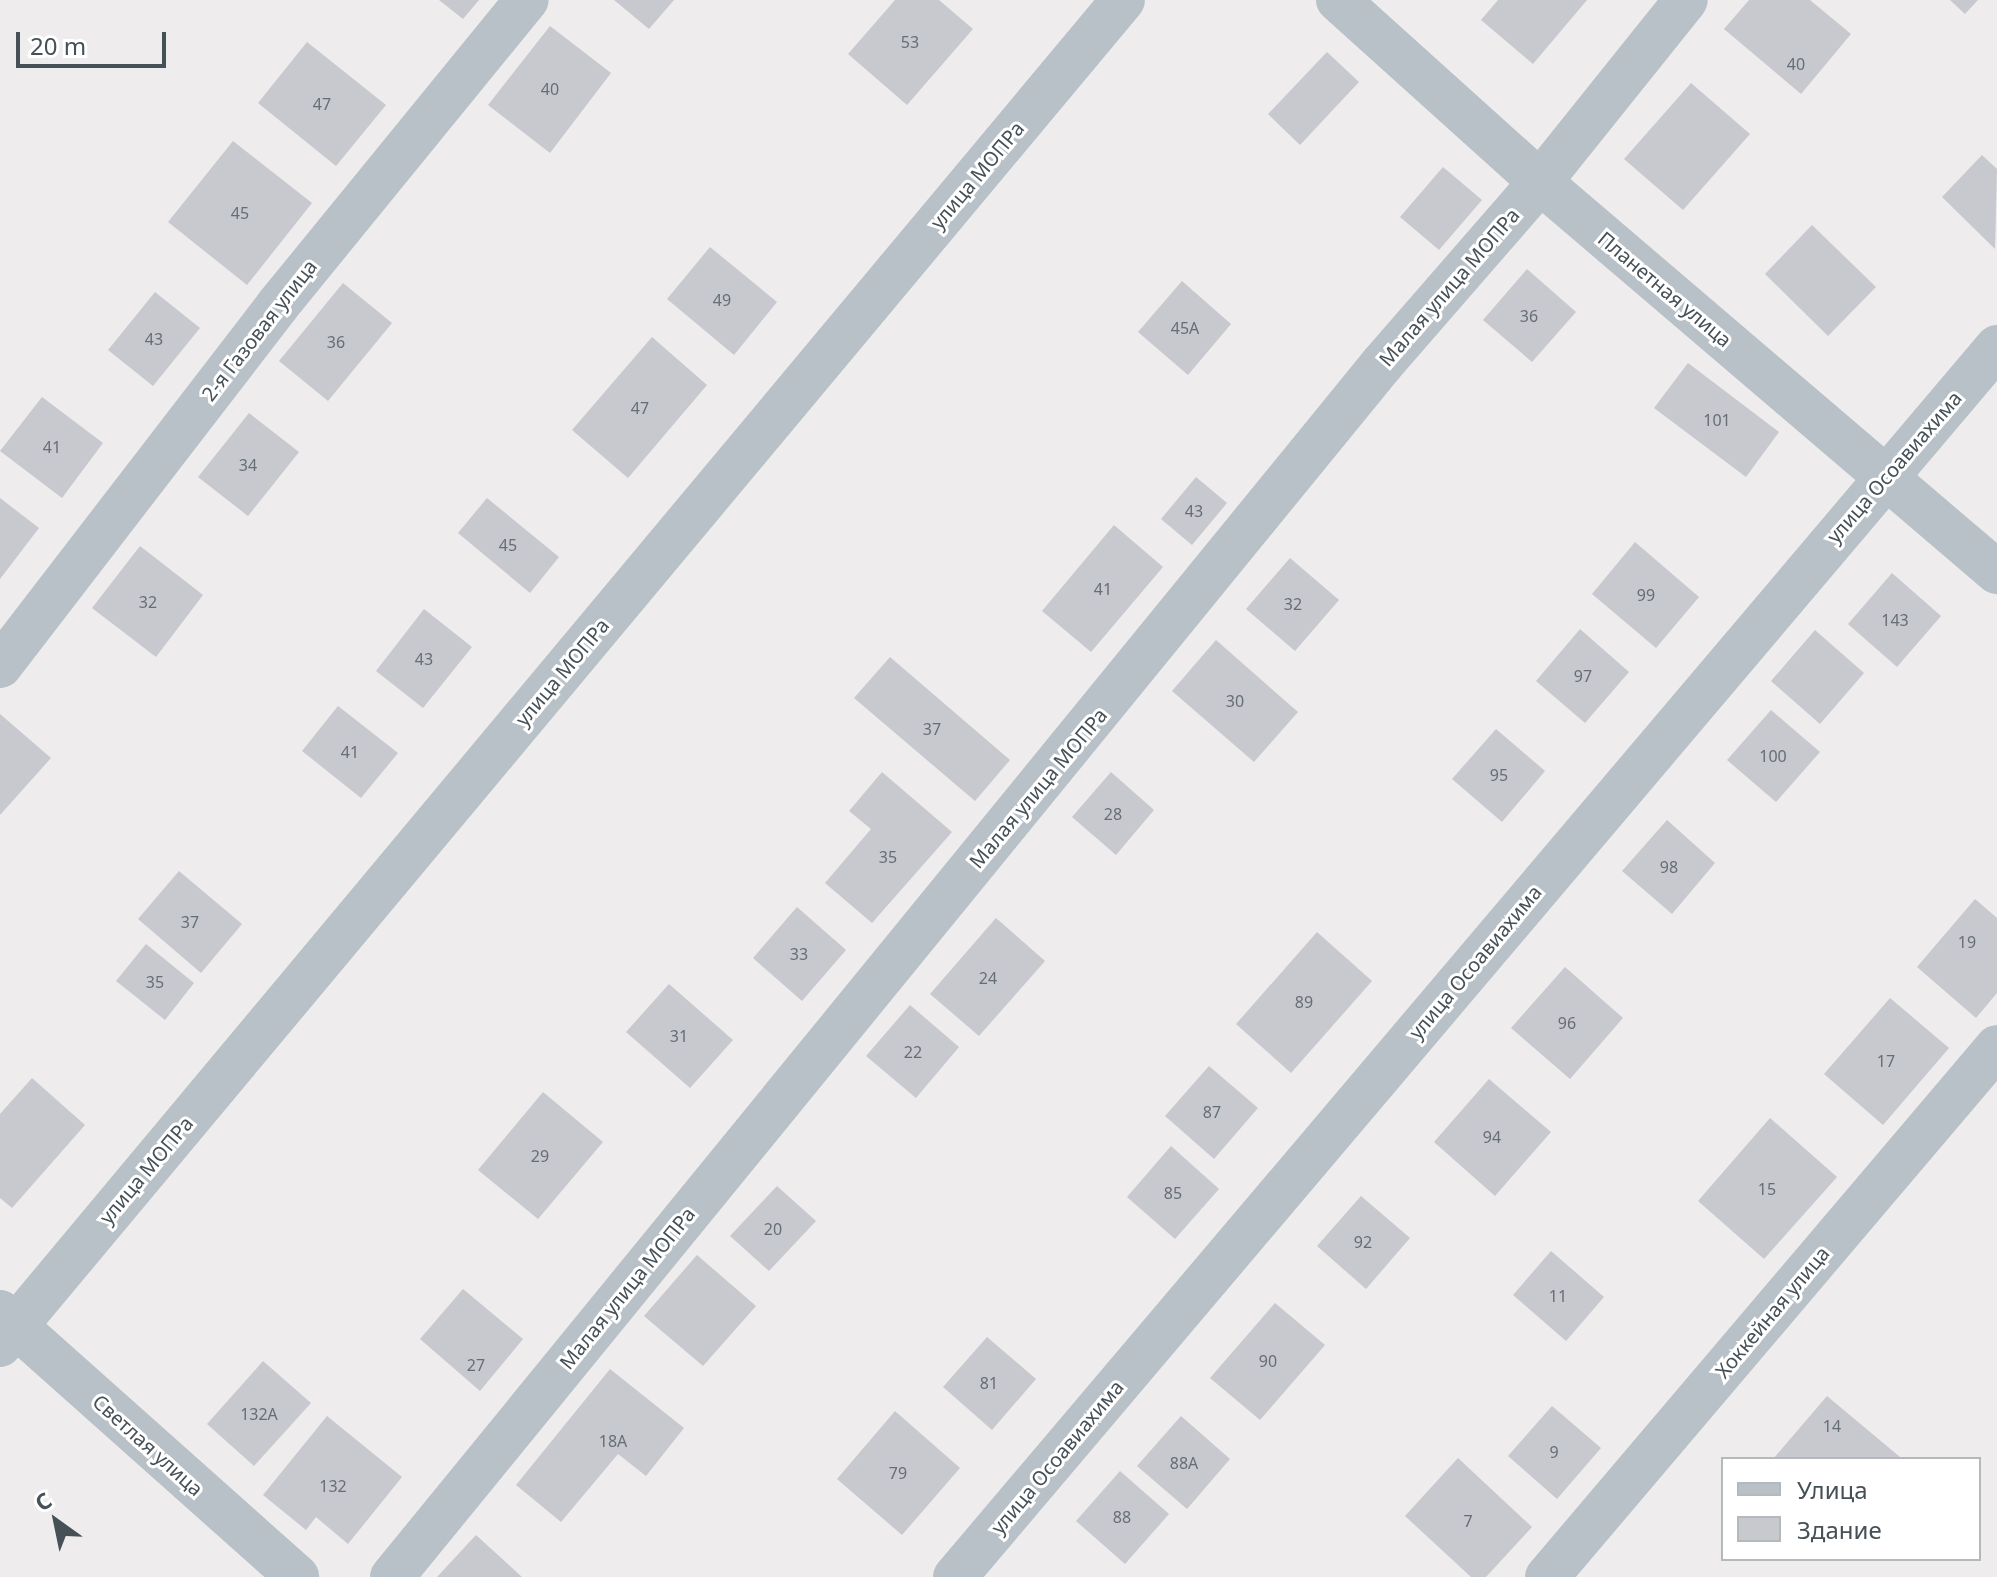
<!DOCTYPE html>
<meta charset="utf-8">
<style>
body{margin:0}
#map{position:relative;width:1997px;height:1577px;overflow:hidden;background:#eeecec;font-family:"Noto Sans",sans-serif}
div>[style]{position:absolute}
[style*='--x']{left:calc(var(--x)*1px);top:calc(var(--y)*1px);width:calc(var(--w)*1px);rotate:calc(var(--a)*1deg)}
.building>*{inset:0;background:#c7c9ce}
.minor>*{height:44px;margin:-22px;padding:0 22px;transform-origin:22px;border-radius:22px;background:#b8c1c7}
span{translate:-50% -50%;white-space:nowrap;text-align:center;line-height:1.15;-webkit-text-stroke:6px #fff;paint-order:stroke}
.number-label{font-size:16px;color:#666e75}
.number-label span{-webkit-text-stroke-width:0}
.street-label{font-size:20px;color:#465057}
.legend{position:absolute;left:1721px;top:1457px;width:260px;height:104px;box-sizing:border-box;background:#fff;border:2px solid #b5b9bc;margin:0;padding:10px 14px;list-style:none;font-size:24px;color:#465057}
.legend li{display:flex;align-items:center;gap:16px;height:40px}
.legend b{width:40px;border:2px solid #b5b9bc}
.north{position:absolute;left:16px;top:1481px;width:80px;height:80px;-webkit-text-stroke:6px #fff;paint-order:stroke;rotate:327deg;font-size:22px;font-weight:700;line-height:32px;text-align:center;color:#465057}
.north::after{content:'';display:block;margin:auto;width:28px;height:36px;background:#465057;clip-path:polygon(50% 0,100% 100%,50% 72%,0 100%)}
.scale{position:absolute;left:16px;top:32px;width:150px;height:36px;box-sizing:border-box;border:4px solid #465057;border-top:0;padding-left:10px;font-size:24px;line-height:28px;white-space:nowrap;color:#465057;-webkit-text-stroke:6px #fff;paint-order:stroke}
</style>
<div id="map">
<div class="building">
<i style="clip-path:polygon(439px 0,479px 0,463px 19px)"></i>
<i style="clip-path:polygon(614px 0,674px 0,649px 29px)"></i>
<i style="clip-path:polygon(895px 0,939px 0,973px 29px,907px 105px,848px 54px)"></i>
<i style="clip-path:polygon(1498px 0,1587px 0,1533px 64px,1481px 20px)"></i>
<i style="clip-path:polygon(1749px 0,1810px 0,1851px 34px,1801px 94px,1724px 29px)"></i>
<i style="clip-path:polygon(1950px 0,1978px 0,1965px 14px)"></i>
<i style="clip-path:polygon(550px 26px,611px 73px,550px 153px,488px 105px)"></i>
<i style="clip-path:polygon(307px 42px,386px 105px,336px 166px,258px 103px)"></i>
<i style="clip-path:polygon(1327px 52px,1359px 82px,1300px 145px,1268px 114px)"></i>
<i style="clip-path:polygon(1691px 83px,1750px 134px,1683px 210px,1624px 159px)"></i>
<i style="clip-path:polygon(233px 141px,312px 203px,247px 285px,168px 222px)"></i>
<i style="clip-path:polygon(1982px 155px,1997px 169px,1995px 249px,1942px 197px)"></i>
<i style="clip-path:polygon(1443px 167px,1482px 200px,1439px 250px,1400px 217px)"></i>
<i style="clip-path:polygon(1812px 225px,1876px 287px,1828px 336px,1765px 274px)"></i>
<i style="clip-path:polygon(710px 247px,777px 302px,734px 355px,667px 299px)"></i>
<i style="clip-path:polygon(1527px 269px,1576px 312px,1532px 362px,1483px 320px)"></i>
<i style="clip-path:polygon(1182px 281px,1231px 324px,1188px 375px,1138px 332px)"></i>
<i style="clip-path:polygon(343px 283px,392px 323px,328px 401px,279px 361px)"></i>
<i style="clip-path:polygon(155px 292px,200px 328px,153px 386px,108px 350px)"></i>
<i style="clip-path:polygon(652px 337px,707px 385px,628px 478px,572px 430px)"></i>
<i style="clip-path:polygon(1688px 363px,1779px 432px,1746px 477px,1654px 408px)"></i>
<i style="clip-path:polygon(42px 397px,103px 443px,62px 498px,0 451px)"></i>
<i style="clip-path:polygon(249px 413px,299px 452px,248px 516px,198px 477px)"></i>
<i style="clip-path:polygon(1196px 477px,1227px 503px,1192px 545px,1161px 519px)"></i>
<i style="clip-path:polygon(0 498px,39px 528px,0 579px)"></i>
<i style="clip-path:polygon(487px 498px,559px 557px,530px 593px,458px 533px)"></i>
<i style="clip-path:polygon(1114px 525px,1163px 567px,1091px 652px,1042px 611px)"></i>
<i style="clip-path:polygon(1635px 542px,1699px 597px,1656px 648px,1592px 594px)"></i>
<i style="clip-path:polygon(140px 546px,203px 595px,156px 657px,92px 608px)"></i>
<i style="clip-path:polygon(1290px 558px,1339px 600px,1295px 651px,1246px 609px)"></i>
<i style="clip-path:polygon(1892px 573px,1941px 616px,1897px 667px,1848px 624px)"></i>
<i style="clip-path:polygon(424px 609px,472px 647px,423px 708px,376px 671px)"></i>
<i style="clip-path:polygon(1580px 629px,1629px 672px,1585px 723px,1536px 681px)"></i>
<i style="clip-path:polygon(1815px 630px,1864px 673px,1820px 724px,1771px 681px)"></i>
<i style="clip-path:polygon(1216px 640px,1298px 712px,1254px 762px,1172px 691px)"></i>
<i style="clip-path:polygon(890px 657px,1010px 760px,975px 801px,854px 698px)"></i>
<i style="clip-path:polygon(338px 706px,398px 753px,361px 798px,302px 751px)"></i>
<i style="clip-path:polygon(1771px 710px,1820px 752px,1776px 802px,1727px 760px)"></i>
<i style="clip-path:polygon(0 714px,51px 758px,0 815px)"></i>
<i style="clip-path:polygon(1496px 729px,1545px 771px,1502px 822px,1452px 779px)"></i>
<i style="clip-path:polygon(882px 772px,952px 832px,872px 923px,825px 883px,871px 829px,849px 811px)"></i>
<i style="clip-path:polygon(1111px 772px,1154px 810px,1116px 855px,1072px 817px)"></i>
<i style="clip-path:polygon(1667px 820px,1715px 863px,1672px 914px,1622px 871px)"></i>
<i style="clip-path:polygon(179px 871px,242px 924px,201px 973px,138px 919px)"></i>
<i style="clip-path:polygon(1975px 899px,1997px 918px,1997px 993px,1976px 1018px,1917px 967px)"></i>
<i style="clip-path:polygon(797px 907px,846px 950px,802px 1001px,753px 958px)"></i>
<i style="clip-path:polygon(996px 918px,1045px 961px,979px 1036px,930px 994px)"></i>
<i style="clip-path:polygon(1317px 932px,1372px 981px,1291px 1073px,1236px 1024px)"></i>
<i style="clip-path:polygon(146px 944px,194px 983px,165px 1020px,116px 981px)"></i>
<i style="clip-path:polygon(1565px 967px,1623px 1018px,1570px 1079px,1511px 1028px)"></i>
<i style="clip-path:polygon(669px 984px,733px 1040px,690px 1088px,626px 1032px)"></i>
<i style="clip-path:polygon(1890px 998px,1949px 1048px,1883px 1125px,1824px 1074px)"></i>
<i style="clip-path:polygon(910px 1005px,959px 1047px,916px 1098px,866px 1056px)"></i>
<i style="clip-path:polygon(1209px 1066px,1258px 1108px,1214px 1159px,1165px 1116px)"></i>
<i style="clip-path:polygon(32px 1078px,85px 1125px,12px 1208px,0 1198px,0 1114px)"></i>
<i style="clip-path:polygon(1489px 1079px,1551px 1132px,1495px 1196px,1434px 1142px)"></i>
<i style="clip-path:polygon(543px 1092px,603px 1142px,538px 1219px,478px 1170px)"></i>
<i style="clip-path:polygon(1770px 1118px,1837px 1177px,1764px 1259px,1698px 1201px)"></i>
<i style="clip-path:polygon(1171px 1146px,1219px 1189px,1175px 1239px,1127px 1197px)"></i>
<i style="clip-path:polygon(777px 1186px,816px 1221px,769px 1271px,730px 1236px)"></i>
<i style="clip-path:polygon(1361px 1196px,1410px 1238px,1366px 1289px,1317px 1246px)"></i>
<i style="clip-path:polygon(1551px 1251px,1604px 1297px,1566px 1341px,1513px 1295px)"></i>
<i style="clip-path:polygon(697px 1255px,756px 1306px,703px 1366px,644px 1316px)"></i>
<i style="clip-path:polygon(463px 1289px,523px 1339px,480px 1391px,420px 1339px)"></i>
<i style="clip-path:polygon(1275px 1303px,1325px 1345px,1260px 1420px,1210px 1378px)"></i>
<i style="clip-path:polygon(987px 1337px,1036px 1379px,992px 1430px,943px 1387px)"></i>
<i style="clip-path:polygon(263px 1361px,311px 1403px,254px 1466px,207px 1424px)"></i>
<i style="clip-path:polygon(610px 1369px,684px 1428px,646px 1476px,618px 1454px,561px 1522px,516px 1485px)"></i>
<i style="clip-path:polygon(1827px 1396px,1900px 1457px,1899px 1459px,1773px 1459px)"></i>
<i style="clip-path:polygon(1552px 1406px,1601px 1448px,1557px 1499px,1508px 1456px)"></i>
<i style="clip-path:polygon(895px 1411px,960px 1468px,902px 1535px,837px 1479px)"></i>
<i style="clip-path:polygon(327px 1416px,402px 1477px,348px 1544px,316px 1517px,306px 1530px,263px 1495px)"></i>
<i style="clip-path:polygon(1181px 1416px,1230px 1459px,1187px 1509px,1137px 1466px)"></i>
<i style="clip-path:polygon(1458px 1458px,1532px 1527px,1486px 1577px,1471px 1577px,1405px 1516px)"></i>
<i style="clip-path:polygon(1120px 1471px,1169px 1514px,1125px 1564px,1076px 1521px)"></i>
<i style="clip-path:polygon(476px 1535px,522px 1577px,437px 1577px)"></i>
</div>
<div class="minor">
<i style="--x:1338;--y:0;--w:272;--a:42"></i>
<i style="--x:1540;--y:182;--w:601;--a:40.48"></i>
<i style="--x:0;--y:666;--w:454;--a:-52.4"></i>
<i style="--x:277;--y:306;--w:395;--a:-50.8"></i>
<i style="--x:0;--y:1312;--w:398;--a:41.7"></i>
<i style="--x:0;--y:1345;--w:1752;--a:-50.14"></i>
<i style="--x:392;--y:1577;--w:1566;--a:-50.78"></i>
<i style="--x:1382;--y:364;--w:241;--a:-49"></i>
<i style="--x:1540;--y:182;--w:233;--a:-51.3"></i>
<i style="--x:955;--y:1577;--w:1612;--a:-49.73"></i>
<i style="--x:1547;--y:1577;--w:695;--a:-49.67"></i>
</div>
<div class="number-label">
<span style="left:910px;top:42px">53</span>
<span style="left:1796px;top:64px">40</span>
<span style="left:550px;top:89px">40</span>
<span style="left:322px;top:104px">47</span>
<span style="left:240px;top:213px">45</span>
<span style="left:722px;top:300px">49</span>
<span style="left:1529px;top:316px">36</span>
<span style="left:1185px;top:328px">45А</span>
<span style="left:154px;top:339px">43</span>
<span style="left:336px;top:342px">36</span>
<span style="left:640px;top:408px">47</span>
<span style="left:1717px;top:420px">101</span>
<span style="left:52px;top:447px">41</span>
<span style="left:248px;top:465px">34</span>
<span style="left:1194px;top:511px">43</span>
<span style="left:508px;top:545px">45</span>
<span style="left:1103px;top:589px">41</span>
<span style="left:1646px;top:595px">99</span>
<span style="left:148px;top:602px">32</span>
<span style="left:1293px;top:604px">32</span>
<span style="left:1895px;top:620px">143</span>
<span style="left:424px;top:659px">43</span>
<span style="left:1583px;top:676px">97</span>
<span style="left:1235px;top:701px">30</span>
<span style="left:932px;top:729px">37</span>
<span style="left:350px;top:752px">41</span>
<span style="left:1773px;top:756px">100</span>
<span style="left:1499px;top:775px">95</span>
<span style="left:1113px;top:814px">28</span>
<span style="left:888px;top:857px">35</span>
<span style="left:1669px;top:867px">98</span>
<span style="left:190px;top:922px">37</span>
<span style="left:1967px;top:942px">19</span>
<span style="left:799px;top:954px">33</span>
<span style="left:988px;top:978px">24</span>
<span style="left:155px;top:982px">35</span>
<span style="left:1304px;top:1002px">89</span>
<span style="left:1567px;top:1023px">96</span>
<span style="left:679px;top:1036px">31</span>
<span style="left:913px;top:1052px">22</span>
<span style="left:1886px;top:1061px">17</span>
<span style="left:1212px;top:1112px">87</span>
<span style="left:1492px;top:1137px">94</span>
<span style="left:540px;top:1156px">29</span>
<span style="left:1767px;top:1189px">15</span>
<span style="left:1173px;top:1193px">85</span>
<span style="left:773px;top:1229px">20</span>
<span style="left:1363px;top:1242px">92</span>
<span style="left:1558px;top:1296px">11</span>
<span style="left:1268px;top:1361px">90</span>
<span style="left:476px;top:1365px">27</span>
<span style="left:989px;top:1383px">81</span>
<span style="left:259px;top:1414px">132А</span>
<span style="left:1832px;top:1426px">14</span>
<span style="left:613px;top:1441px">18А</span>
<span style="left:1554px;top:1452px">9</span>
<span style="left:1184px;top:1463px">88А</span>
<span style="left:898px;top:1473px">79</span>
<span style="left:333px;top:1486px">132</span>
<span style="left:1122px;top:1517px">88</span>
<span style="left:1468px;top:1521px">7</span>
</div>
<div class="street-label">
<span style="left:977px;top:175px;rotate:-50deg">улица МОПРа</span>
<span style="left:1449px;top:287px;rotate:-49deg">Малая улица МОПРа</span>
<span style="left:1665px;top:289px;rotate:40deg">Планетная улица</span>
<span style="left:259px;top:330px;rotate:-52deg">2-я Газовая улица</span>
<span style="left:1894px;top:467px;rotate:-49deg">улица Осоавиахима</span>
<span style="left:562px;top:672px;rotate:-50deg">улица МОПРа</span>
<span style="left:1038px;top:788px;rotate:-50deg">Малая улица МОПРа</span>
<span style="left:1475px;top:962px;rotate:-50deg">улица Осоавиахима</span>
<span style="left:146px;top:1170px;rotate:-50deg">улица МОПРа</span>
<span style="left:627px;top:1288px;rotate:-51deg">Малая улица МОПРа</span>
<span style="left:1772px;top:1312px;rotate:-50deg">Хоккейная улица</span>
<span style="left:148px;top:1445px;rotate:42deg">Светлая улица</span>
<span style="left:1057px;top:1457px;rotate:-50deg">улица Осоавиахима</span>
</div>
<ul class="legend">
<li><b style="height:10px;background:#b8c1c7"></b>Улица</li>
<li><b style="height:22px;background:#c7c9ce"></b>Здание</li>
</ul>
<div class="north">С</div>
<div class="scale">20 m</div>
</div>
